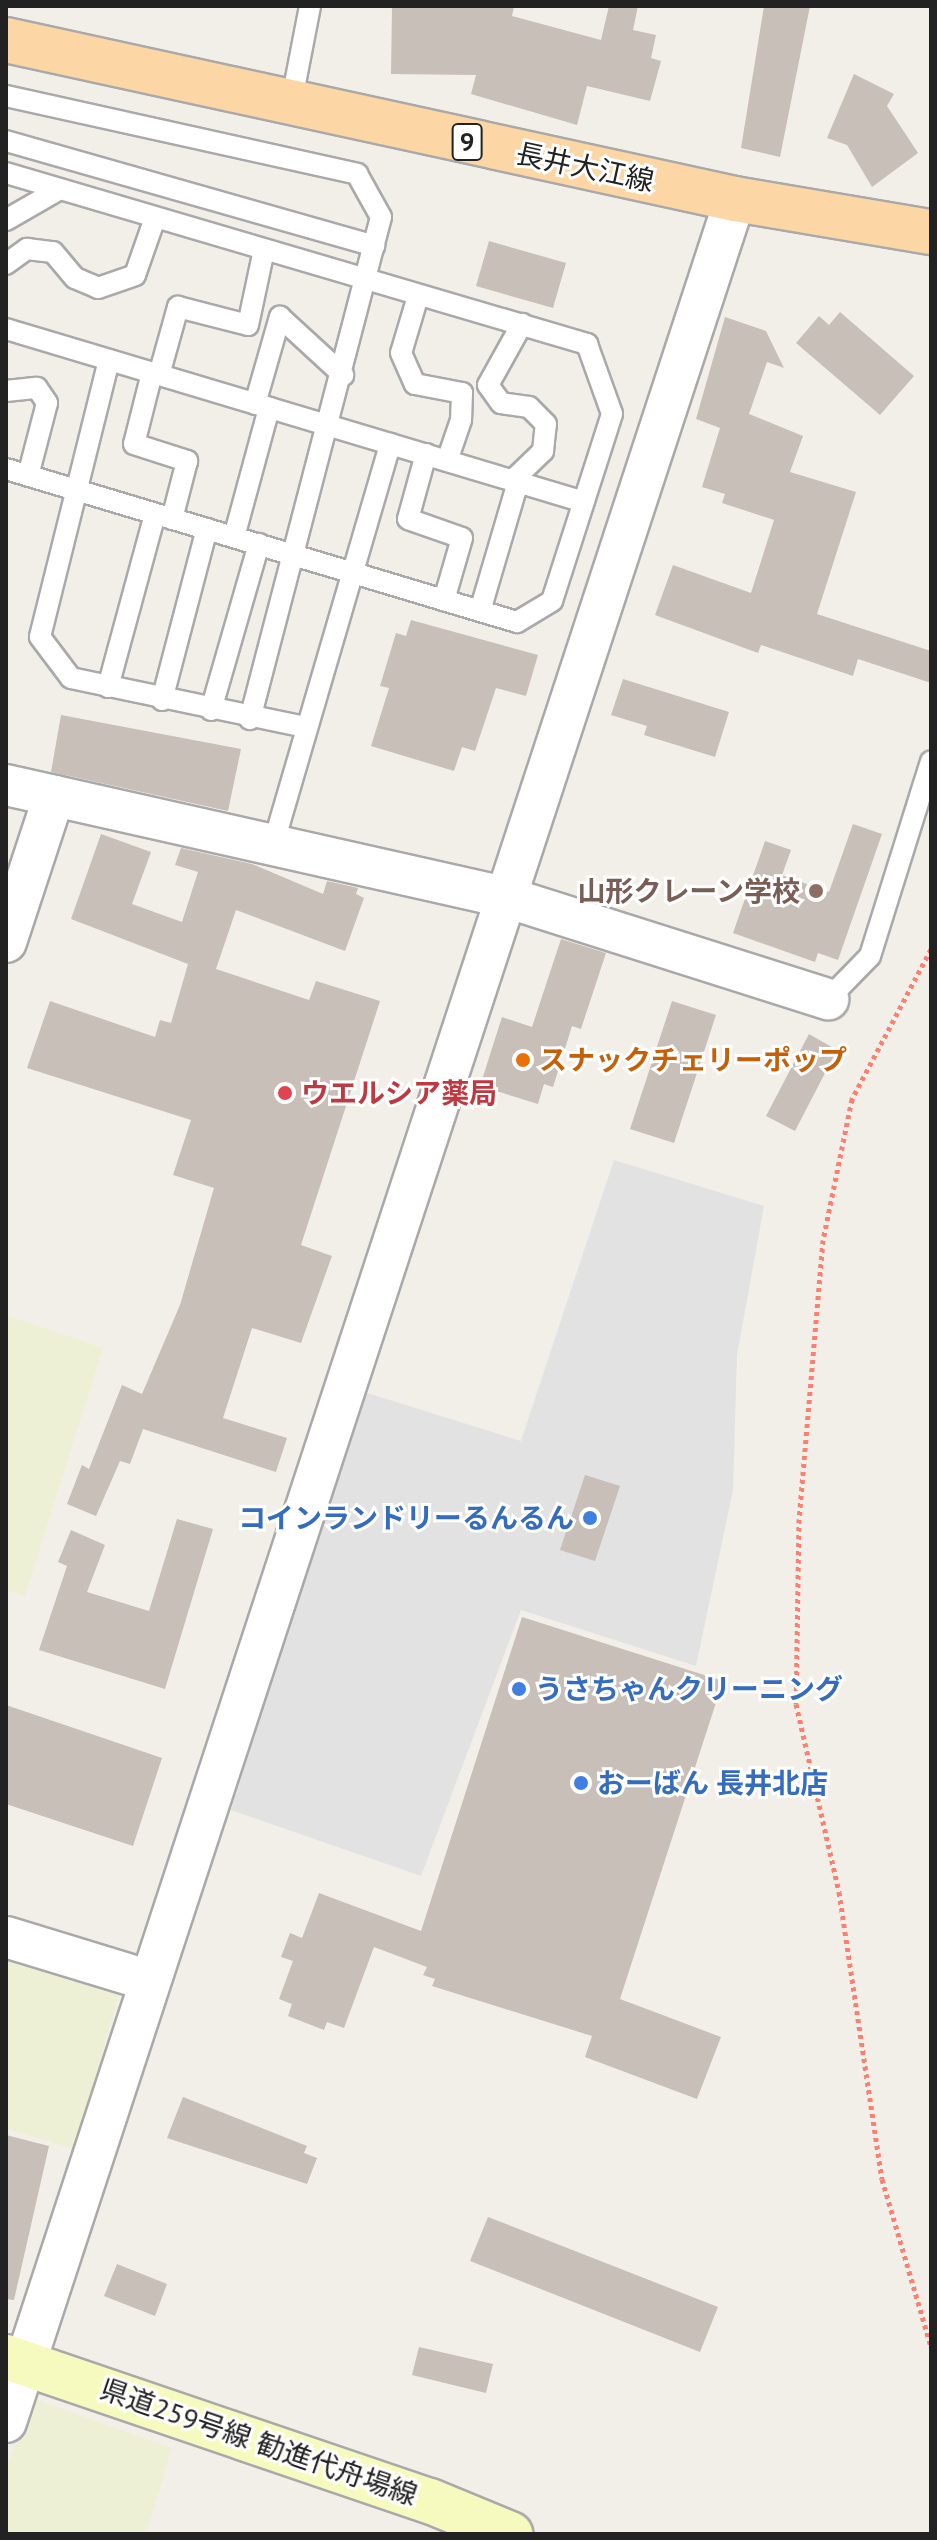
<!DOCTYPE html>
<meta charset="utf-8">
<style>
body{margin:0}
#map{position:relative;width:937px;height:2540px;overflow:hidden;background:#f2efe9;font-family:"PT Sans","Noto Sans JP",sans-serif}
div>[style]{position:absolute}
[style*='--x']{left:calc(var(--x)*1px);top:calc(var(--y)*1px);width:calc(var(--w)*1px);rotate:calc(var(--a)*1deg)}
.farmland>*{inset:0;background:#eef0d5}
.parking>*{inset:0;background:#e2e2e2}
.building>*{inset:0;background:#c7bfb8}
.path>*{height:5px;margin-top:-2.5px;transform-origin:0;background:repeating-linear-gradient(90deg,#fa8072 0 4px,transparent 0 8px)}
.roads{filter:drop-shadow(2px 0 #a9a9a9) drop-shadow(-2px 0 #a9a9a9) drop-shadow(0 2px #a9a9a9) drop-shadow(0 -2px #a9a9a9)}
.lane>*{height:20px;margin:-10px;padding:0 10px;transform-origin:10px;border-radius:10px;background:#fff}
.street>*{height:40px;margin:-20px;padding:0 20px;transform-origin:20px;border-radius:20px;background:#fff}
.secondary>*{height:44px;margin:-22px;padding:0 22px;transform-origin:22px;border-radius:22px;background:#f7fabf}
.primary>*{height:44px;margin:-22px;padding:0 22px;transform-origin:22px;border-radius:22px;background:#fcd6a4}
.dots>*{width:22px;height:22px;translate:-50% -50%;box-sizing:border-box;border:4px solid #fff;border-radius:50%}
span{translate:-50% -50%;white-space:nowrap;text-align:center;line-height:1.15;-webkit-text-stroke:6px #fff;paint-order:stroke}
.shield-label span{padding:2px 6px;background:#fff;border:2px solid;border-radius:6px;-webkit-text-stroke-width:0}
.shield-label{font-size:26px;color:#222;font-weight:700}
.street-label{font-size:28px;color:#222}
.education-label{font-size:28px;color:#785e54;font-weight:700}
.right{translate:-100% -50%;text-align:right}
.food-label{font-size:28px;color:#c56008;font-weight:700}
.left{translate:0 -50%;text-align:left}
.health-label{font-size:28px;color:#be3a42;font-weight:700}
.shop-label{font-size:28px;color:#366cbe;font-weight:700}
.frame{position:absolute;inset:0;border:8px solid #222;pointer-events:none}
</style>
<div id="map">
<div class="farmland">
<i style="clip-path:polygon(6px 1315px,103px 1348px,25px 1596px,6px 1590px)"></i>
<i style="clip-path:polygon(6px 1958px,120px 1990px,75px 2149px,6px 2129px)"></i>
<i style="clip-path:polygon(29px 2397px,172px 2448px,146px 2534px,6px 2534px,6px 2469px)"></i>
</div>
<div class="parking">
<i style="clip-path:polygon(614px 1160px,764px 1206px,737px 1355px,733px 1490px,696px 1666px,521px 1610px,421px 1876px,231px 1810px,364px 1392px,521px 1441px)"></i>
</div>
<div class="building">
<i style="clip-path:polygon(392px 6px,514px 6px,512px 16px,601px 40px,609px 6px,638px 6px,633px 30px,656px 35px,651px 58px,661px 61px,650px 101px,587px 86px,577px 125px,471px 94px,476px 75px,391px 74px)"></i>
<i style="clip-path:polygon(764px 6px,810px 6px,780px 157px,741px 148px)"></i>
<i style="clip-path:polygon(854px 74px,894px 94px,887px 106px,918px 153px,872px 187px,847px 145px,827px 138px)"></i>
<i style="clip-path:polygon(489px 241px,566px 263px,553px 308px,476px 286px)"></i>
<i style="clip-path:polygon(840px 312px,914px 376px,880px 415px,796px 343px,819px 316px,829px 325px)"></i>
<i style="clip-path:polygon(725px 317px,766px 331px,784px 368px,767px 362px,749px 414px,803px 436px,790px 472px,856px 492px,817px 614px,931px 651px,931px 683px,858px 659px,853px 676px,761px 645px,758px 653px,655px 615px,673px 565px,751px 593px,774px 520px,722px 503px,725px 494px,702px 487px,720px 428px,696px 419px)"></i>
<i style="clip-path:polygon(411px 620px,538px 655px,526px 696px,496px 688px,475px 751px,462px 747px,454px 771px,371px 746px,389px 688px,380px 686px,396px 633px,406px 636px)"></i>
<i style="clip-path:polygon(623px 679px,729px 712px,715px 757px,644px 735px,647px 726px,611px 715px)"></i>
<i style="clip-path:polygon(61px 715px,241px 749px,228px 811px,51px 772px)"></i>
<i style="clip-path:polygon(853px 824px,882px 834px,838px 960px,818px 953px,815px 962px,733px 933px,765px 841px,791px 850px,782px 875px,829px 892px)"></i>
<i style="clip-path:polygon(101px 834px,151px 852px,132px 904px,182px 922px,198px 872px,175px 865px,181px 848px,252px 864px,323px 894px,327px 881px,358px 888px,356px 894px,364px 898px,345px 951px,236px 910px,216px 969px,309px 1000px,316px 981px,380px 1001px,301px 1245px,332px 1256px,301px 1343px,252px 1328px,223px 1418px,287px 1438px,276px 1472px,143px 1429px,130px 1464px,120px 1461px,96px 1516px,67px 1504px,82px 1465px,89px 1469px,122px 1385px,142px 1394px,180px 1305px,214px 1188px,173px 1175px,191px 1120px,27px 1068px,50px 1001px,155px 1037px,160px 1020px,171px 1023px,188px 964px,71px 919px)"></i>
<i style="clip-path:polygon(561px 939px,606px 953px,581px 1029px,572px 1026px,553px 1087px,544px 1084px,538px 1104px,480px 1086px,502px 1017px,532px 1027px)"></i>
<i style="clip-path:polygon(672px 1001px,716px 1015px,674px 1143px,630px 1129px)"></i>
<i style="clip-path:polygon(809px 1034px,837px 1050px,795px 1131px,766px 1116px)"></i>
<i style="clip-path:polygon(585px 1475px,620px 1486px,595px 1561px,560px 1550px)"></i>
<i style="clip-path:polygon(177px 1519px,213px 1529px,165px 1689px,39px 1650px,67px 1566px,58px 1562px,71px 1530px,105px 1545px,87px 1592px,149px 1611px)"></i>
<i style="clip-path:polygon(522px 1617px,723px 1681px,620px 1999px,721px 2037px,697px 2099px,585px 2057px,592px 2036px,432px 1986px,435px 1979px,423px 1975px,427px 1967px,374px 1947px,344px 2028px,327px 2022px,324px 2030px,288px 2016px,292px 2004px,279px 1999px,293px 1961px,281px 1957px,290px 1933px,302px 1938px,319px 1893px,421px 1931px)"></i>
<i style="clip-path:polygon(6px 1705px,162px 1758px,133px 1846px,6px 1804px)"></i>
<i style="clip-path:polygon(183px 2097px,307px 2146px,304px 2153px,317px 2158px,307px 2184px,167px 2138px)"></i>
<i style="clip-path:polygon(6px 2135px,49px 2146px,14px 2300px,6px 2299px)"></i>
<i style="clip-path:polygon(488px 2217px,718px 2307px,700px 2352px,470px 2261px)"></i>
<i style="clip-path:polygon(117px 2264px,167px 2284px,155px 2316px,104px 2296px)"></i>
<i style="clip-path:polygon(419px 2347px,493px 2364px,486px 2393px,412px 2375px)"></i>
</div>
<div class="path">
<i style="--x:931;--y:949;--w:170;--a:117.8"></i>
<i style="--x:852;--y:1099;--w:144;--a:101.6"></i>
<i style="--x:823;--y:1240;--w:280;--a:94.9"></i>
<i style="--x:799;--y:1519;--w:185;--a:90.9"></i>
<i style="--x:796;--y:1704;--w:193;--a:77.1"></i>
<i style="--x:839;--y:1892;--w:290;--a:81.5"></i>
<i style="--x:882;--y:2179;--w:175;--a:73.7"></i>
</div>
<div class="roads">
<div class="lane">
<i style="--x:6;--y:96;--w:360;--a:12.5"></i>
<i style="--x:357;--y:174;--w:49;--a:60.8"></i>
<i style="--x:381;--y:217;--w:519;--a:104.63"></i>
<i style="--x:291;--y:104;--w:100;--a:-79"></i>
<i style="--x:6;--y:141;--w:383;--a:15.9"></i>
<i style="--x:6;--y:173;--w:606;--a:16.4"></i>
<i style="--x:587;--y:344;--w:74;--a:70.3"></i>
<i style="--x:612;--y:414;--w:196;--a:107.8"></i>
<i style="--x:552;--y:601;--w:41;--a:149"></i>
<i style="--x:517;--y:622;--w:533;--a:-163.33"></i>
<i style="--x:6;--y:220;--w:62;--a:-29.9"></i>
<i style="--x:6;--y:264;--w:26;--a:-36"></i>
<i style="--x:27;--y:249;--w:26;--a:7"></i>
<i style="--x:53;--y:252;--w:34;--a:50"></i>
<i style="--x:75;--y:278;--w:25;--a:23"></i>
<i style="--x:98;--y:288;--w:39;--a:-19"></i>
<i style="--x:135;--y:275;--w:60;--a:-70.7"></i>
<i style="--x:418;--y:296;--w:59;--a:106.6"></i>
<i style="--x:401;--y:353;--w:34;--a:66"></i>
<i style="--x:415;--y:384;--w:48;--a:10.8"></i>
<i style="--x:462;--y:393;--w:27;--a:92"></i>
<i style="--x:461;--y:420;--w:43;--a:108.9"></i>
<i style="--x:6;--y:329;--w:603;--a:16.66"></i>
<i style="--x:109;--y:360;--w:285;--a:104"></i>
<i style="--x:40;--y:637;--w:51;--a:52.9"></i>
<i style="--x:71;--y:678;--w:239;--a:11.8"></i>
<i style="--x:152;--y:373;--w:73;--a:104.2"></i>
<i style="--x:134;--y:444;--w:56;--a:17.8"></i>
<i style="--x:187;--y:461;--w:60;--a:104.5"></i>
<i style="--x:159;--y:375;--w:71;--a:-74.4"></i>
<i style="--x:178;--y:307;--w:72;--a:14.4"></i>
<i style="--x:248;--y:325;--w:77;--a:-78"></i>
<i style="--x:6;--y:391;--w:31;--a:-6"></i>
<i style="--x:37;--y:388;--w:18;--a:56"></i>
<i style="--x:47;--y:403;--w:75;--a:104.6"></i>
<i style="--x:255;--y:404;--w:91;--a:-74"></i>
<i style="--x:280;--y:317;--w:86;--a:42.6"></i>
<i style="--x:426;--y:454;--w:67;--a:105.5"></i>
<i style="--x:408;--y:519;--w:57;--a:19.4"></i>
<i style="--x:462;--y:538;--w:65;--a:106.2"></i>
<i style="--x:513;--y:480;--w:42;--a:-44"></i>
<i style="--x:543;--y:451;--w:27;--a:-84"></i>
<i style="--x:546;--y:424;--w:24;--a:-135"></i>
<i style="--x:529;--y:407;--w:28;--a:-172"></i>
<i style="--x:501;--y:403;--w:22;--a:-126"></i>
<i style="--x:488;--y:385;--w:70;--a:-60.9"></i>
<i style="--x:234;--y:537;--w:134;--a:-74.8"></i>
<i style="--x:480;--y:611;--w:134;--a:-73.6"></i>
<i style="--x:108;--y:687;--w:179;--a:-74.8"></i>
<i style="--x:162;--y:700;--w:177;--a:-75.3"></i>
<i style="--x:211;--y:710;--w:173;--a:-73.9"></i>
<i style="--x:273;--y:845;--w:418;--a:-73.7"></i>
<i style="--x:828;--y:999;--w:60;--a:-45.7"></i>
<i style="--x:870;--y:956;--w:204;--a:-72.6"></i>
</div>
<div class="street">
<i style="--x:6;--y:785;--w:516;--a:12.66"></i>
<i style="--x:509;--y:898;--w:335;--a:17.6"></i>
<i style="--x:6;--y:942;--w:154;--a:-71.8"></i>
<i style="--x:6;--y:1937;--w:147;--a:17"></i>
<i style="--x:6;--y:2422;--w:2339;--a:-71.84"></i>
</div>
<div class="secondary">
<i style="--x:6;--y:2357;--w:448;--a:18.8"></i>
<i style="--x:430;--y:2501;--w:87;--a:22.4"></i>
</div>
<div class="primary">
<i style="--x:6;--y:40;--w:746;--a:12.3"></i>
<i style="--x:735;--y:199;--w:199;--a:9.6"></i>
</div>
</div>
<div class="dots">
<i style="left:816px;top:891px;background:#8d6e63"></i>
<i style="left:523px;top:1060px;background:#e8710a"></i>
<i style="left:285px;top:1093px;background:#e0444e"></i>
<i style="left:590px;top:1518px;background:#3f7fe0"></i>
<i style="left:519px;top:1689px;background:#3f7fe0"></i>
<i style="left:581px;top:1783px;background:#3f7fe0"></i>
</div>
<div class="shield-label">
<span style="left:467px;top:142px">9</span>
</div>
<div class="street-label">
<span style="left:585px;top:167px;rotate:12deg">長井大江線</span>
<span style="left:259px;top:2442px;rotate:19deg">県道259号線 勧進代舟場線</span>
</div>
<div class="education-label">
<span class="right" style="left:800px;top:891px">山形クレーン学校</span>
</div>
<div class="food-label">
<span class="left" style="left:539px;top:1060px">スナックチェリーポップ</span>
</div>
<div class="health-label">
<span class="left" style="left:301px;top:1093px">ウエルシア薬局</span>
</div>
<div class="shop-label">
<span class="right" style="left:574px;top:1518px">コインランドリーるんるん</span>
<span class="left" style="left:535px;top:1689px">うさちゃんクリーニング</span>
<span class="left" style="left:597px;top:1783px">おーばん 長井北店</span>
</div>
<div class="frame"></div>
</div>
